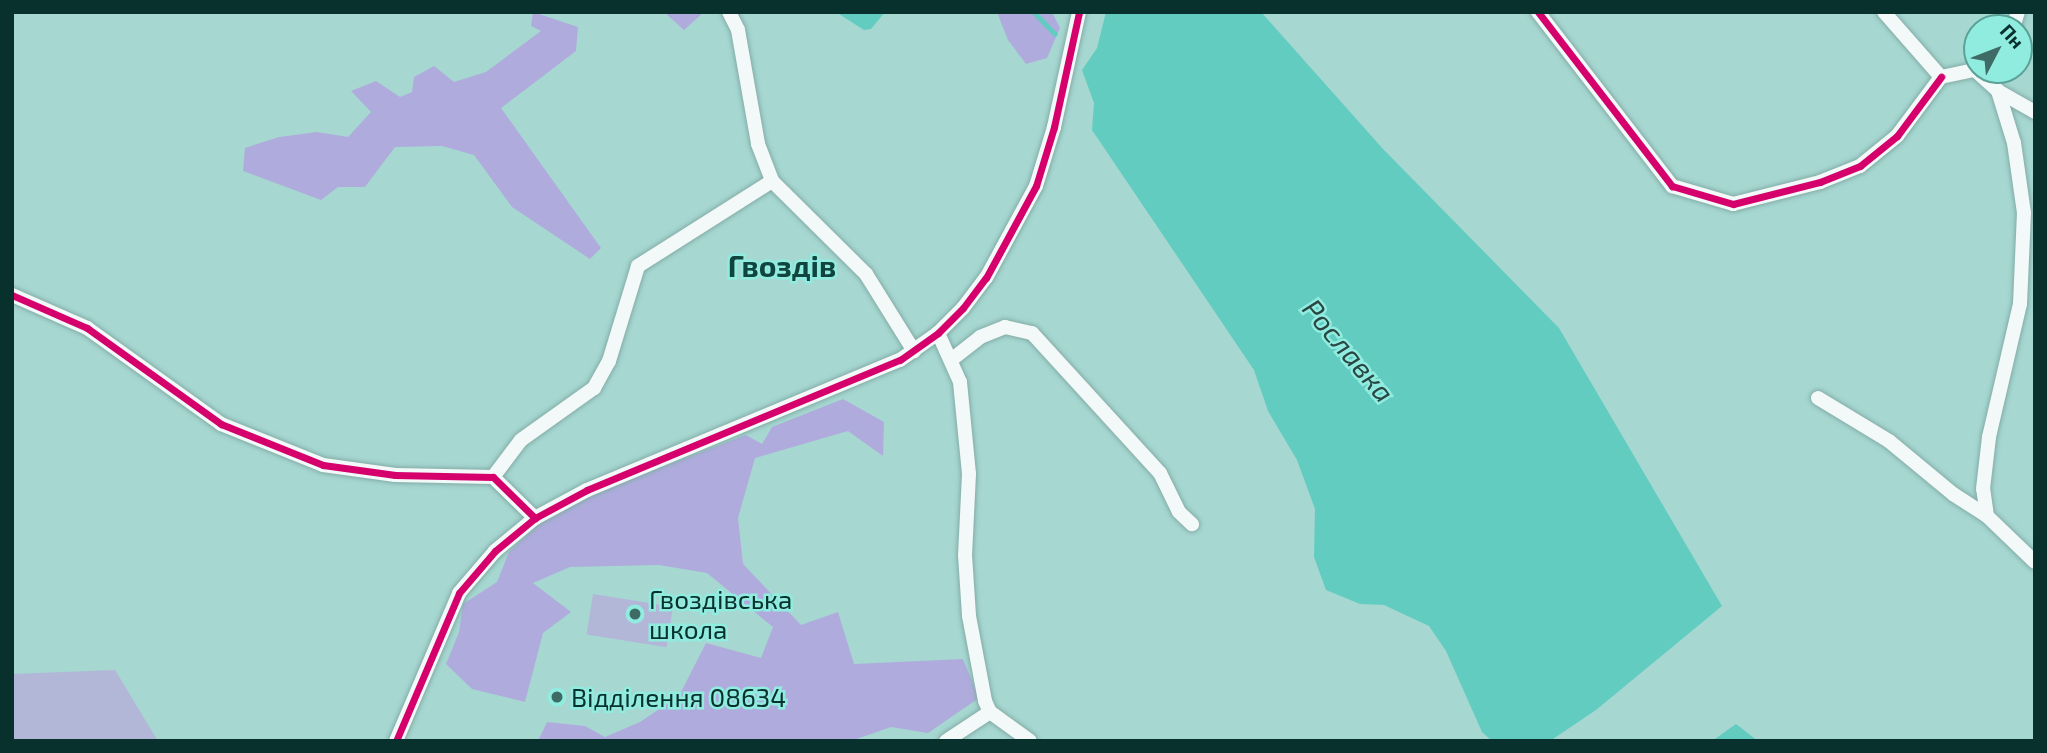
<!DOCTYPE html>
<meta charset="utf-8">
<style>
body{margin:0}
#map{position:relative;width:2047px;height:753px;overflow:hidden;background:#a6d7d1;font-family:"Exo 2",sans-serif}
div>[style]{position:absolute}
.green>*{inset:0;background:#b2b7d8;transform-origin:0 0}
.forest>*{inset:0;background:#afacdd}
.water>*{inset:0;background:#62ccc1}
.stream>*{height:4.5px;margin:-2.25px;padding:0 2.25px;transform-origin:2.25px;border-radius:2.25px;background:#62ccc1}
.roads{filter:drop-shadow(0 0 2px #84aca7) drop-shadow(0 0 2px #84aca7)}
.minor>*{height:14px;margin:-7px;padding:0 7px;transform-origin:7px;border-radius:7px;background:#f2f9f8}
.cycleway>*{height:7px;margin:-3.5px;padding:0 3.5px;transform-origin:3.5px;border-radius:3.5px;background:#d6006c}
.dots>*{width:19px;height:19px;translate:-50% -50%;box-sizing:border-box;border:4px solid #91ece0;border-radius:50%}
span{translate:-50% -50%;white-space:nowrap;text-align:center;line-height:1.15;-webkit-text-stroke:5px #91ece0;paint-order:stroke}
.poi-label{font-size:26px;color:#08312d}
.left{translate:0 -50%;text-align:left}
.water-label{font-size:28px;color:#2a4642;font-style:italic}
.quarter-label{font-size:30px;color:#11443f;font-weight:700}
.frame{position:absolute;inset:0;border:14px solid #08312d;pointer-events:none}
.north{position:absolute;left:1963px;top:14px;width:70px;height:70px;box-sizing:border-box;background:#91ece0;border:2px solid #5aa198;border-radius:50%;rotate:48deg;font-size:19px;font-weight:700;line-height:28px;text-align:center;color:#08312d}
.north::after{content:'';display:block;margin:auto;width:24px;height:32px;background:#3f6b66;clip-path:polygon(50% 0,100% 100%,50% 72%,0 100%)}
</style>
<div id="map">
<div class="green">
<i style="left:593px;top:594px;width:81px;height:41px;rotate:9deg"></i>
<i style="clip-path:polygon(115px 670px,158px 741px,12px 741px,12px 674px)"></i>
</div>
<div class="forest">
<i style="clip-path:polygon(533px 12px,578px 27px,576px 51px,501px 108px,601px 248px,590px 259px,512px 207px,474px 155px,442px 146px,395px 147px,365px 187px,338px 187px,321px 200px,243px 171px,245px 148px,279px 137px,317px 132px,348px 137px,371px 112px,351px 91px,376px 81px,400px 97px,412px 92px,414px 77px,434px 66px,454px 82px,486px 72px,541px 31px,531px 26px)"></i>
<i style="clip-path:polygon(664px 12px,704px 12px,684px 30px)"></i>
<i style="clip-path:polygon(997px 12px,1052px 12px,1060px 28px,1047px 58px,1026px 64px,1008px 40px)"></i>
<i style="clip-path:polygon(843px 399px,884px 422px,883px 456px,848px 431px,755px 458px,738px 518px,743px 564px,801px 625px,838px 612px,854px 664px,963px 659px,979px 698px,928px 733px,891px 727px,851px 741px,538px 741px,547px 722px,585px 726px,605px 737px,640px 722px,679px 696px,706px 643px,761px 658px,773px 627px,707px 573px,659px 565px,570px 567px,533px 583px,571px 612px,543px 633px,525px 702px,472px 689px,446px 664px,459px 632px,463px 604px,497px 582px,509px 552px,543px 520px,591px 494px,746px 435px,762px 444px,772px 427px)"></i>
</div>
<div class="water">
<i style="clip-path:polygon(885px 12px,871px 29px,864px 30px,839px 14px)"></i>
<i style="clip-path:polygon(1106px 12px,1261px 12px,1383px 149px,1559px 328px,1722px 606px,1596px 710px,1550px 741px,1492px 741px,1482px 732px,1446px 651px,1429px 626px,1384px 605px,1360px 604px,1326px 590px,1314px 557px,1315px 509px,1297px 460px,1268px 411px,1254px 370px,1092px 130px,1094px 103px,1082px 70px,1097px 48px)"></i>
<i style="clip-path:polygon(1736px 724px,1758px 741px,1712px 741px)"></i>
</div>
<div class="stream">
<i style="left:1034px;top:12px;width:30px;rotate:46deg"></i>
</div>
<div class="roads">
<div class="minor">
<i style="left:729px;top:12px;width:20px;rotate:63deg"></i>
<i style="left:738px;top:30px;width:116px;rotate:80deg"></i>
<i style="left:758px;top:144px;width:40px;rotate:69deg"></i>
<i style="left:772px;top:181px;width:132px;rotate:44.7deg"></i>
<i style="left:866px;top:274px;width:91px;rotate:58.1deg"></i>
<i style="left:1538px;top:12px;width:220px;rotate:52.4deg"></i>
<i style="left:1672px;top:186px;width:64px;rotate:16.4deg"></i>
<i style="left:1733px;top:204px;width:90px;rotate:-14.2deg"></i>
<i style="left:1820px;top:182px;width:43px;rotate:-21.8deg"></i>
<i style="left:1860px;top:166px;width:48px;rotate:-39deg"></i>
<i style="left:1897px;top:136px;width:74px;rotate:-53.3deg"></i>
<i style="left:1884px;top:12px;width:86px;rotate:48.8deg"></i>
<i style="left:2013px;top:28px;width:17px;rotate:-73deg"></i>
<i style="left:1941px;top:77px;width:35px;rotate:-12deg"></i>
<i style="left:1975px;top:70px;width:31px;rotate:42deg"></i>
<i style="left:1998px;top:91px;width:43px;rotate:29.6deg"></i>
<i style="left:12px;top:295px;width:82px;rotate:23.7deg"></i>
<i style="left:87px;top:328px;width:165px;rotate:35.6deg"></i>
<i style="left:221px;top:424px;width:110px;rotate:21.9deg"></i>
<i style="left:323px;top:465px;width:73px;rotate:7.9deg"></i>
<i style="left:395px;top:475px;width:98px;rotate:1.2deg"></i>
<i style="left:493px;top:477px;width:59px;rotate:44.3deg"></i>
<i style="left:938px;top:333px;width:54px;rotate:65.8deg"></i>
<i style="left:960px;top:382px;width:92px;rotate:84.4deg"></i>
<i style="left:969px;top:474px;width:81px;rotate:92.8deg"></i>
<i style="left:965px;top:555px;width:61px;rotate:86.2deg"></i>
<i style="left:969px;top:616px;width:86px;rotate:79.3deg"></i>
<i style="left:985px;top:701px;width:12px;rotate:66deg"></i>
<i style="left:990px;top:712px;width:49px;rotate:35.9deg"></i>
<i style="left:951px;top:360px;width:37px;rotate:-38deg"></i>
<i style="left:980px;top:337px;width:27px;rotate:-22deg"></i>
<i style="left:1005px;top:327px;width:28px;rotate:13deg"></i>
<i style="left:1032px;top:333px;width:190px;rotate:47.6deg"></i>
<i style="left:1160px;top:473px;width:43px;rotate:64deg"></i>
<i style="left:1179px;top:512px;width:18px;rotate:43deg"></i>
<i style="left:1818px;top:398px;width:83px;rotate:31.2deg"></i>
<i style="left:1889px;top:441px;width:83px;rotate:39.6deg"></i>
<i style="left:1953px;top:494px;width:40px;rotate:32.9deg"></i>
<i style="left:1987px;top:516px;width:66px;rotate:43.8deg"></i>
<i style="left:493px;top:477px;width:46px;rotate:-52.9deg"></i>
<i style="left:521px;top:440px;width:90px;rotate:-35.5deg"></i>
<i style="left:594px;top:388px;width:31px;rotate:-61deg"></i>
<i style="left:609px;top:361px;width:99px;rotate:-73deg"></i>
<i style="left:638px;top:266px;width:159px;rotate:-32.4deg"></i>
<i style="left:1987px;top:516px;width:27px;rotate:-98deg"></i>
<i style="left:1983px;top:489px;width:52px;rotate:-83.4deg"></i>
<i style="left:1989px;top:437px;width:137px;rotate:-76.9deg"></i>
<i style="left:2020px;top:304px;width:91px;rotate:-87.5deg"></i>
<i style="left:2024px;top:213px;width:71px;rotate:-98.1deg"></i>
<i style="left:2014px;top:143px;width:54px;rotate:-107.1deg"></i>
<i style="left:396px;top:741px;width:161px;rotate:-66.9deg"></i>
<i style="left:459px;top:593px;width:55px;rotate:-49.4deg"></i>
<i style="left:495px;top:551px;width:52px;rotate:-39.5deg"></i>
<i style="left:535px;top:518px;width:59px;rotate:-28.3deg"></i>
<i style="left:587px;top:490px;width:339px;rotate:-22.6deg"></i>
<i style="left:900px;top:360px;width:47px;rotate:-35.4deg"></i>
<i style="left:938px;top:333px;width:35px;rotate:-45deg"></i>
<i style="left:963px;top:308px;width:38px;rotate:-53deg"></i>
<i style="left:986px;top:278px;width:105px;rotate:-61.5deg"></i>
<i style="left:1036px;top:186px;width:62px;rotate:-73deg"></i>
<i style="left:1054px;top:127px;width:118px;rotate:-77.7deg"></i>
<i style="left:946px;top:741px;width:53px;rotate:-33.4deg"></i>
</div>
</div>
<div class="cycleway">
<i style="left:1538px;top:12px;width:220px;rotate:52.4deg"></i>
<i style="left:1672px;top:186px;width:64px;rotate:16.4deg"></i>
<i style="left:1733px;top:204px;width:90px;rotate:-14.2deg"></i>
<i style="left:1820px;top:182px;width:43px;rotate:-21.8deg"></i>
<i style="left:1860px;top:166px;width:48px;rotate:-39deg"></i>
<i style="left:1897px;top:136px;width:74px;rotate:-53.3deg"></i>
<i style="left:12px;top:295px;width:82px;rotate:23.7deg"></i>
<i style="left:87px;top:328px;width:165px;rotate:35.6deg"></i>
<i style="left:221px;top:424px;width:110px;rotate:21.9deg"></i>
<i style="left:323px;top:465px;width:73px;rotate:7.9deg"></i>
<i style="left:395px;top:475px;width:98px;rotate:1.2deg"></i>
<i style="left:493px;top:477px;width:59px;rotate:44.3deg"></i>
<i style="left:396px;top:741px;width:161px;rotate:-66.9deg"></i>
<i style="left:459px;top:593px;width:55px;rotate:-49.4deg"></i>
<i style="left:495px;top:551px;width:52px;rotate:-39.5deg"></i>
<i style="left:535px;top:518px;width:59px;rotate:-28.3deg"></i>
<i style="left:587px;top:490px;width:339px;rotate:-22.6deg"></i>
<i style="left:900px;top:360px;width:47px;rotate:-35.4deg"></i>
<i style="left:938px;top:333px;width:35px;rotate:-45deg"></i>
<i style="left:963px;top:308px;width:38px;rotate:-53deg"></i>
<i style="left:986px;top:278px;width:105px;rotate:-61.5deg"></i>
<i style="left:1036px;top:186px;width:62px;rotate:-73deg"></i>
<i style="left:1054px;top:127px;width:118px;rotate:-77.7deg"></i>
</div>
<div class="dots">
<i style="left:635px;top:614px;background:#3f6b66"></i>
<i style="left:557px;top:697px;background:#3f6b66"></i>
</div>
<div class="poi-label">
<span class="left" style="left:649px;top:614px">Гвоздівська<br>школа</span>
<span class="left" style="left:571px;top:697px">Відділення 08634</span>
</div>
<div class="water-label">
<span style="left:1349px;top:350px;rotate:50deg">Рославка</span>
</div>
<div class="quarter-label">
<span style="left:782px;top:265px">Гвоздів</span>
</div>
<div class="frame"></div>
<div class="north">Пн</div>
</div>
